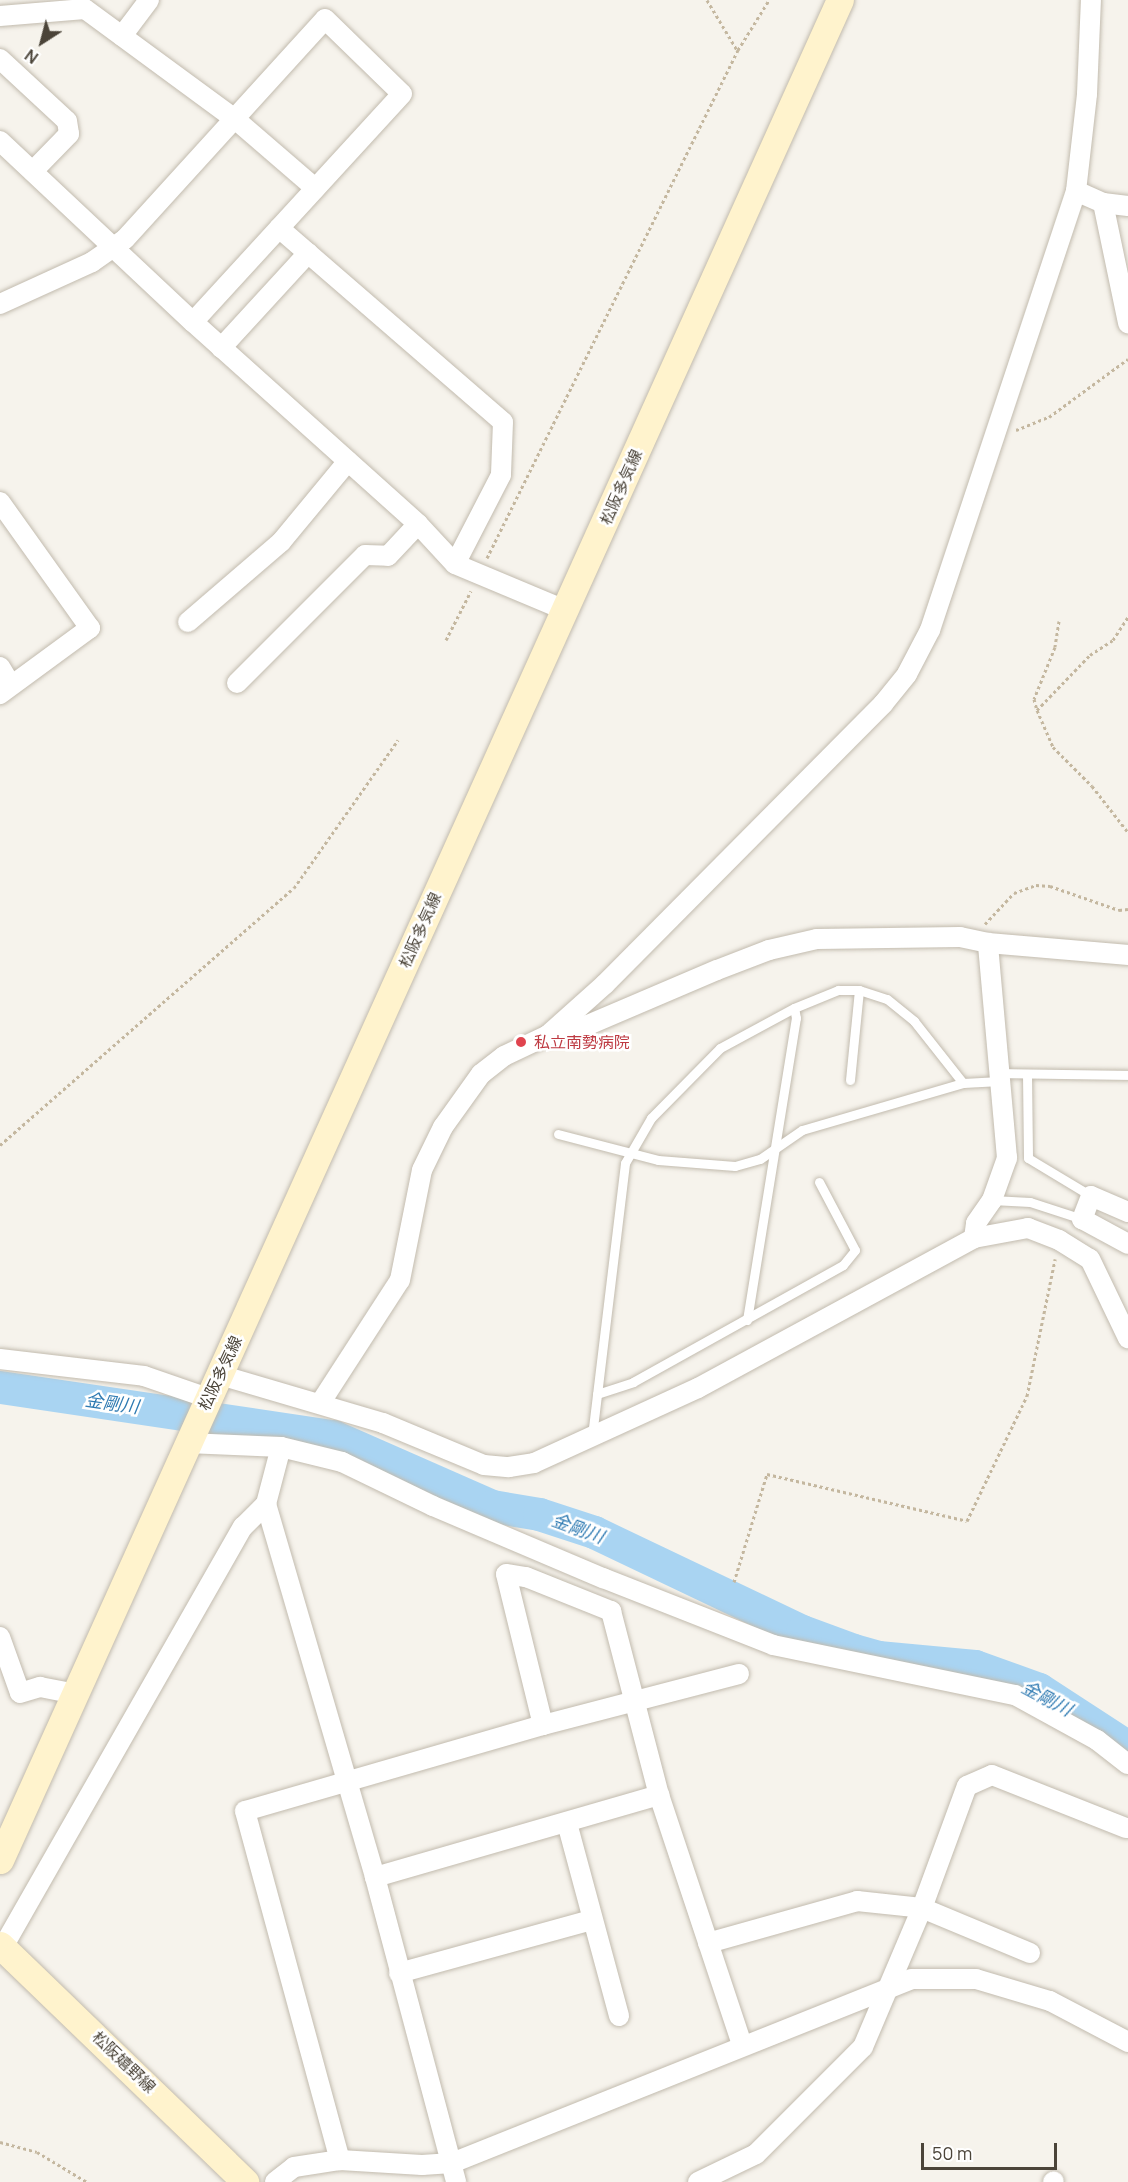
<!DOCTYPE html>
<meta charset="utf-8">
<style>
body{margin:0}
#map{position:relative;width:1128px;height:2182px;overflow:hidden;background:#f6f3ec;font-family:Manrope,"Noto Sans JP",sans-serif}
div>[style]{position:absolute}
.river>*{height:33px;margin:-16.5px;padding:0 16.5px;transform-origin:16.5px;border-radius:16.5px;background:#a9d4f2}
.path>*{height:3px;margin-top:-1.5px;transform-origin:0;background:repeating-linear-gradient(90deg,#c4b79f 0 3px,transparent 0 6px)}
.roads{filter:drop-shadow(0 0 2px #c2bbae) drop-shadow(0 0 2px #c2bbae)}
.lane>*{height:9px;margin:-4.5px;padding:0 4.5px;transform-origin:4.5px;border-radius:4.5px;background:#fff}
.street>*{height:20px;margin:-10px;padding:0 10px;transform-origin:10px;border-radius:10px;background:#fff}
.secondary>*{height:27px;margin:-13.5px;padding:0 13.5px;transform-origin:13.5px;border-radius:13.5px;background:#fff3cd}
.dots>*{width:16px;height:16px;translate:-50% -50%;box-sizing:border-box;border:3px solid #fff;border-radius:50%}
span{translate:-50% -50%;white-space:nowrap;text-align:center;line-height:1.15;-webkit-text-stroke:5px #fff;paint-order:stroke}
.street-label{font-size:16px;color:#4b4439}
.health-label{font-size:16px;color:#be3a42}
.left{translate:0 -50%;text-align:left}
.water-label{font-size:18px;color:#2e7ab2;font-style:italic}
.north{position:absolute;left:12px;top:12px;width:60px;height:60px;-webkit-text-stroke:4px #fff;paint-order:stroke;rotate:216deg;font-size:16px;font-weight:700;line-height:24px;text-align:center;color:#4b4439}
.north::after{content:'';display:block;margin:auto;width:21px;height:27px;background:#4b4439;clip-path:polygon(50% 0,100% 100%,50% 72%,0 100%)}
.scale{position:absolute;left:921px;top:2143px;width:136px;height:27px;box-sizing:border-box;border:3px solid #4b4439;border-top:0;padding-left:8px;font-size:18px;line-height:21px;white-space:nowrap;color:#4b4439;-webkit-text-stroke:4px #fff;paint-order:stroke}
</style>
<div id="map">
<div class="river">
<i style="left:0;top:1387px;width:337px;rotate:8.4deg"></i>
<i style="left:333px;top:1436px;width:174px;rotate:23.8deg"></i>
<i style="left:492px;top:1506px;width:48px;rotate:9.7deg"></i>
<i style="left:539px;top:1514px;width:58px;rotate:18.1deg"></i>
<i style="left:594px;top:1532px;width:230px;rotate:25.5deg"></i>
<i style="left:802px;top:1631px;width:55px;rotate:20.1deg"></i>
<i style="left:854px;top:1650px;width:25px;rotate:16deg"></i>
<i style="left:878px;top:1657px;width:97px;rotate:5.3deg"></i>
<i style="left:975px;top:1666px;width:68px;rotate:19.8deg"></i>
<i style="left:1039px;top:1689px;width:106px;rotate:33.1deg"></i>
</div>
<div class="path">
<i style="left:707px;top:0;width:58px;rotate:59deg"></i>
<i style="left:1016px;top:430px;width:35px;rotate:-22deg"></i>
<i style="left:1049px;top:417px;width:98px;rotate:-36.3deg"></i>
<i style="left:487px;top:558px;width:567px;rotate:-63.71deg"></i>
<i style="left:738px;top:50px;width:59px;rotate:-58.2deg"></i>
<i style="left:1059px;top:621px;width:26px;rotate:99deg"></i>
<i style="left:1055px;top:647px;width:56px;rotate:112deg"></i>
<i style="left:1034px;top:699px;width:11px;rotate:75deg"></i>
<i style="left:1037px;top:710px;width:40px;rotate:66.6deg"></i>
<i style="left:1053px;top:747px;width:55px;rotate:45deg"></i>
<i style="left:1092px;top:786px;width:58px;rotate:52deg"></i>
<i style="left:446px;top:640px;width:55px;rotate:-63deg"></i>
<i style="left:1037px;top:710px;width:76px;rotate:-46.1deg"></i>
<i style="left:1090px;top:655px;width:27px;rotate:-33deg"></i>
<i style="left:1113px;top:640px;width:27px;rotate:-57deg"></i>
<i style="left:985px;top:924px;width:42px;rotate:-46.9deg"></i>
<i style="left:1014px;top:893px;width:23px;rotate:-20deg"></i>
<i style="left:1036px;top:885px;width:14px;rotate:4deg"></i>
<i style="left:1050px;top:886px;width:73px;rotate:19.2deg"></i>
<i style="left:1119px;top:910px;width:9px;rotate:-6deg"></i>
<i style="left:0;top:1145px;width:390px;rotate:-41.2deg"></i>
<i style="left:294px;top:888px;width:181px;rotate:-54.9deg"></i>
<i style="left:734px;top:1582px;width:113px;rotate:-73deg"></i>
<i style="left:767px;top:1474px;width:205px;rotate:13.2deg"></i>
<i style="left:967px;top:1521px;width:139px;rotate:-64.4deg"></i>
<i style="left:1027px;top:1396px;width:140px;rotate:-78.4deg"></i>
<i style="left:0;top:2142px;width:38px;rotate:15deg"></i>
<i style="left:37px;top:2152px;width:58px;rotate:31deg"></i>
</div>
<div class="roads">
<div class="lane">
<i style="left:999px;top:1073px;width:129px;rotate:0.9deg"></i>
<i style="left:1027px;top:1074px;width:84px;rotate:89.3deg"></i>
<i style="left:1028px;top:1158px;width:74px;rotate:31.1deg"></i>
<i style="left:850px;top:1080px;width:90px;rotate:-84.3deg"></i>
<i style="left:558px;top:1134px;width:103px;rotate:14.6deg"></i>
<i style="left:658px;top:1160px;width:77px;rotate:4.5deg"></i>
<i style="left:735px;top:1166px;width:26px;rotate:-16deg"></i>
<i style="left:760px;top:1159px;width:51px;rotate:-34.6deg"></i>
<i style="left:802px;top:1130px;width:168px;rotate:-16.3deg"></i>
<i style="left:992px;top:1200px;width:38px;rotate:3deg"></i>
<i style="left:1030px;top:1202px;width:55px;rotate:18.1deg"></i>
<i style="left:747px;top:1320px;width:306px;rotate:-80.8deg"></i>
<i style="left:796px;top:1018px;width:10px;rotate:-101deg"></i>
<i style="left:597px;top:1394px;width:38px;rotate:-18deg"></i>
<i style="left:633px;top:1382px;width:240px;rotate:-29.1deg"></i>
<i style="left:843px;top:1265px;width:19px;rotate:-51deg"></i>
<i style="left:855px;top:1250px;width:77px;rotate:-117.9deg"></i>
<i style="left:592px;top:1436px;width:275px;rotate:-83.1deg"></i>
<i style="left:625px;top:1163px;width:52px;rotate:-60deg"></i>
<i style="left:651px;top:1118px;width:98px;rotate:-45.4deg"></i>
<i style="left:720px;top:1048px;width:84px;rotate:-28.4deg"></i>
<i style="left:794px;top:1008px;width:48px;rotate:-22.2deg"></i>
<i style="left:838px;top:990px;width:21px"></i>
<i style="left:859px;top:990px;width:29px;rotate:18deg"></i>
<i style="left:887px;top:999px;width:35px;rotate:39deg"></i>
<i style="left:914px;top:1021px;width:79px;rotate:51.7deg"></i>
<i style="left:963px;top:1083px;width:37px;rotate:-3deg"></i>
</div>
<div class="street">
<i style="left:0;top:16px;width:85px;rotate:-4.7deg"></i>
<i style="left:85px;top:9px;width:186px;rotate:36.3deg"></i>
<i style="left:235px;top:119px;width:106px;rotate:40.8deg"></i>
<i style="left:122px;top:36px;width:45px;rotate:-53.1deg"></i>
<i style="left:0;top:59px;width:91px;rotate:42.8deg"></i>
<i style="left:67px;top:121px;width:13px;rotate:81deg"></i>
<i style="left:69px;top:134px;width:52px;rotate:134.2deg"></i>
<i style="left:0;top:141px;width:265px;rotate:43.2deg"></i>
<i style="left:193px;top:322px;width:302px;rotate:41.9deg"></i>
<i style="left:418px;top:524px;width:54px;rotate:47.2deg"></i>
<i style="left:455px;top:564px;width:119px;rotate:22.7deg"></i>
<i style="left:1076px;top:191px;width:30px;rotate:24deg"></i>
<i style="left:1103px;top:203px;width:123px;rotate:78.2deg"></i>
<i style="left:1103px;top:203px;width:25px;rotate:7deg"></i>
<i style="left:279px;top:228px;width:296px;rotate:40.9deg"></i>
<i style="left:503px;top:422px;width:53px;rotate:92.2deg"></i>
<i style="left:501px;top:475px;width:100px;rotate:117.3deg"></i>
<i style="left:0;top:304px;width:101px;rotate:-24.5deg"></i>
<i style="left:92px;top:262px;width:40px;rotate:-34.9deg"></i>
<i style="left:125px;top:239px;width:297px;rotate:-47.7deg"></i>
<i style="left:325px;top:19px;width:107px;rotate:44.2deg"></i>
<i style="left:402px;top:94px;width:309px;rotate:132.5deg"></i>
<i style="left:221px;top:348px;width:129px;rotate:-47.5deg"></i>
<i style="left:0;top:502px;width:155px;rotate:54.5deg"></i>
<i style="left:90px;top:628px;width:112px;rotate:143.7deg"></i>
<i style="left:188px;top:622px;width:123px;rotate:-40.7deg"></i>
<i style="left:281px;top:542px;width:105px;rotate:-50.4deg"></i>
<i style="left:0;top:667px;width:21px;rotate:59deg"></i>
<i style="left:237px;top:683px;width:181px;rotate:-45deg"></i>
<i style="left:365px;top:555px;width:23px;rotate:2deg"></i>
<i style="left:388px;top:556px;width:44px;rotate:-46.8deg"></i>
<i style="left:548px;top:1035px;width:76px;rotate:-41.8deg"></i>
<i style="left:605px;top:984px;width:395px;rotate:-45.2deg"></i>
<i style="left:883px;top:704px;width:38px;rotate:-51deg"></i>
<i style="left:907px;top:674px;width:50px;rotate:-62.4deg"></i>
<i style="left:930px;top:630px;width:463px;rotate:-71.6deg"></i>
<i style="left:1076px;top:191px;width:98px;rotate:-83.5deg"></i>
<i style="left:1087px;top:94px;width:94px;rotate:-87.6deg"></i>
<i style="left:1128px;top:1212px;width:40px;rotate:-156.6deg"></i>
<i style="left:1091px;top:1196px;width:25px;rotate:111deg"></i>
<i style="left:1082px;top:1219px;width:52px;rotate:28.5deg"></i>
<i style="left:974px;top:1238px;width:15px;rotate:-82deg"></i>
<i style="left:976px;top:1223px;width:28px;rotate:-55deg"></i>
<i style="left:992px;top:1200px;width:45px;rotate:-70.3deg"></i>
<i style="left:1007px;top:1158px;width:216px;rotate:-95.1deg"></i>
<i style="left:0;top:1359px;width:145px;rotate:6.7deg"></i>
<i style="left:144px;top:1376px;width:68px;rotate:19deg"></i>
<i style="left:220px;top:1375px;width:170px;rotate:16.4deg"></i>
<i style="left:383px;top:1423px;width:109px;rotate:22.6deg"></i>
<i style="left:484px;top:1465px;width:25px;rotate:5deg"></i>
<i style="left:509px;top:1467px;width:25px;rotate:-9deg"></i>
<i style="left:534px;top:1463px;width:180px;rotate:-24.6deg"></i>
<i style="left:698px;top:1388px;width:314px;rotate:-28.5deg"></i>
<i style="left:974px;top:1238px;width:55px;rotate:-10.5deg"></i>
<i style="left:1028px;top:1228px;width:33px;rotate:21deg"></i>
<i style="left:1059px;top:1240px;width:36px;rotate:32deg"></i>
<i style="left:1090px;top:1259px;width:88px;rotate:64.3deg"></i>
<i style="left:321px;top:1402px;width:145px;rotate:-57.1deg"></i>
<i style="left:400px;top:1280px;width:112px;rotate:-78.7deg"></i>
<i style="left:422px;top:1170px;width:48px;rotate:-64deg"></i>
<i style="left:443px;top:1127px;width:65px;rotate:-54.4deg"></i>
<i style="left:481px;top:1074px;width:29px;rotate:-38deg"></i>
<i style="left:504px;top:1056px;width:49px;rotate:-25.5deg"></i>
<i style="left:548px;top:1035px;width:41px;rotate:-14deg"></i>
<i style="left:588px;top:1025px;width:140px;rotate:-23.1deg"></i>
<i style="left:717px;top:970px;width:56px;rotate:-21deg"></i>
<i style="left:769px;top:950px;width:49px;rotate:-12.9deg"></i>
<i style="left:817px;top:939px;width:143px;rotate:-0.8deg"></i>
<i style="left:960px;top:937px;width:29px;rotate:12deg"></i>
<i style="left:988px;top:943px;width:141px;rotate:4.9deg"></i>
<i style="left:187px;top:1443px;width:94px;rotate:2.4deg"></i>
<i style="left:281px;top:1447px;width:63px;rotate:13.8deg"></i>
<i style="left:342px;top:1462px;width:101px;rotate:25.8deg"></i>
<i style="left:433px;top:1506px;width:185px;rotate:23deg"></i>
<i style="left:603px;top:1578px;width:183px;rotate:21.5deg"></i>
<i style="left:773px;top:1645px;width:247px;rotate:11.7deg"></i>
<i style="left:1015px;top:1695px;width:94px;rotate:28.8deg"></i>
<i style="left:1097px;top:1740px;width:39px;rotate:38deg"></i>
<i style="left:266px;top:1504px;width:389px;rotate:73.7deg"></i>
<i style="left:375px;top:1877px;width:316px;rotate:75.1deg"></i>
<i style="left:0;top:1637px;width:59px;rotate:70.3deg"></i>
<i style="left:20px;top:1693px;width:21px;rotate:-17deg"></i>
<i style="left:40px;top:1687px;width:36px;rotate:11deg"></i>
<i style="left:739px;top:1674px;width:203px;rotate:165.4deg"></i>
<i style="left:543px;top:1725px;width:310px;rotate:163.9deg"></i>
<i style="left:245px;top:1811px;width:362px;rotate:74.8deg"></i>
<i style="left:340px;top:2160px;width:82px;rotate:3.5deg"></i>
<i style="left:422px;top:2165px;width:30px;rotate:-4deg"></i>
<i style="left:452px;top:2163px;width:495px;rotate:-21.8deg"></i>
<i style="left:911px;top:1979px;width:65px"></i>
<i style="left:976px;top:1979px;width:77px;rotate:16.6deg"></i>
<i style="left:1050px;top:2001px;width:88px;rotate:27.7deg"></i>
<i style="left:543px;top:1725px;width:155px;rotate:-103.8deg"></i>
<i style="left:506px;top:1574px;width:20px;rotate:9deg"></i>
<i style="left:526px;top:1577px;width:92px;rotate:21.8deg"></i>
<i style="left:611px;top:1611px;width:190px;rotate:75.4deg"></i>
<i style="left:659px;top:1795px;width:262px;rotate:71.6deg"></i>
<i style="left:567px;top:1823px;width:200px;rotate:74.9deg"></i>
<i style="left:375px;top:1877px;width:296px;rotate:-16.1deg"></i>
<i style="left:708px;top:1943px;width:155px;rotate:-15.7deg"></i>
<i style="left:857px;top:1901px;width:65px;rotate:6.1deg"></i>
<i style="left:922px;top:1908px;width:117px;rotate:22.6deg"></i>
<i style="left:3px;top:1947px;width:484px;rotate:-60.3deg"></i>
<i style="left:243px;top:1527px;width:33px;rotate:-45deg"></i>
<i style="left:266px;top:1504px;width:59px;rotate:-75.3deg"></i>
<i style="left:399px;top:1973px;width:199px;rotate:-15.4deg"></i>
<i style="left:275px;top:2182px;width:24px;rotate:-38deg"></i>
<i style="left:294px;top:2167px;width:47px;rotate:-8.7deg"></i>
<i style="left:698px;top:2182px;width:64px;rotate:-25.8deg"></i>
<i style="left:756px;top:2154px;width:151px;rotate:-45deg"></i>
<i style="left:863px;top:2047px;width:151px;rotate:-67deg"></i>
<i style="left:922px;top:1908px;width:130px;rotate:-69.8deg"></i>
<i style="left:967px;top:1786px;width:27px;rotate:-24deg"></i>
<i style="left:992px;top:1775px;width:144px;rotate:21.6deg"></i>
<i style="left:1053px;top:2182px;width:1px;rotate:-45deg"></i>
</div>
<div class="secondary">
<i style="left:0;top:1860px;width:2041px;rotate:-65.7deg"></i>
<i style="left:0;top:1945px;width:341px;rotate:44deg"></i>
</div>
</div>
<div class="dots">
<i style="left:521px;top:1042px;background:#e0444e"></i>
</div>
<div class="street-label">
<span style="left:621px;top:487px;rotate:-66deg">松阪多気線</span>
<span style="left:420px;top:930px;rotate:-66deg">松阪多気線</span>
<span style="left:220px;top:1373px;rotate:-65deg">松阪多気線</span>
<span style="left:124px;top:2062px;rotate:44deg">松阪嬉野線</span>
</div>
<div class="health-label">
<span class="left" style="left:534px;top:1042px">私立南勢病院</span>
</div>
<div class="water-label">
<span style="left:112px;top:1403px;rotate:8deg">金剛川</span>
<span style="left:578px;top:1528px;rotate:20deg">金剛川</span>
<span style="left:1047px;top:1698px;rotate:28deg">金剛川</span>
</div>
<div class="north">N</div>
<div class="scale">50 m</div>
</div>
